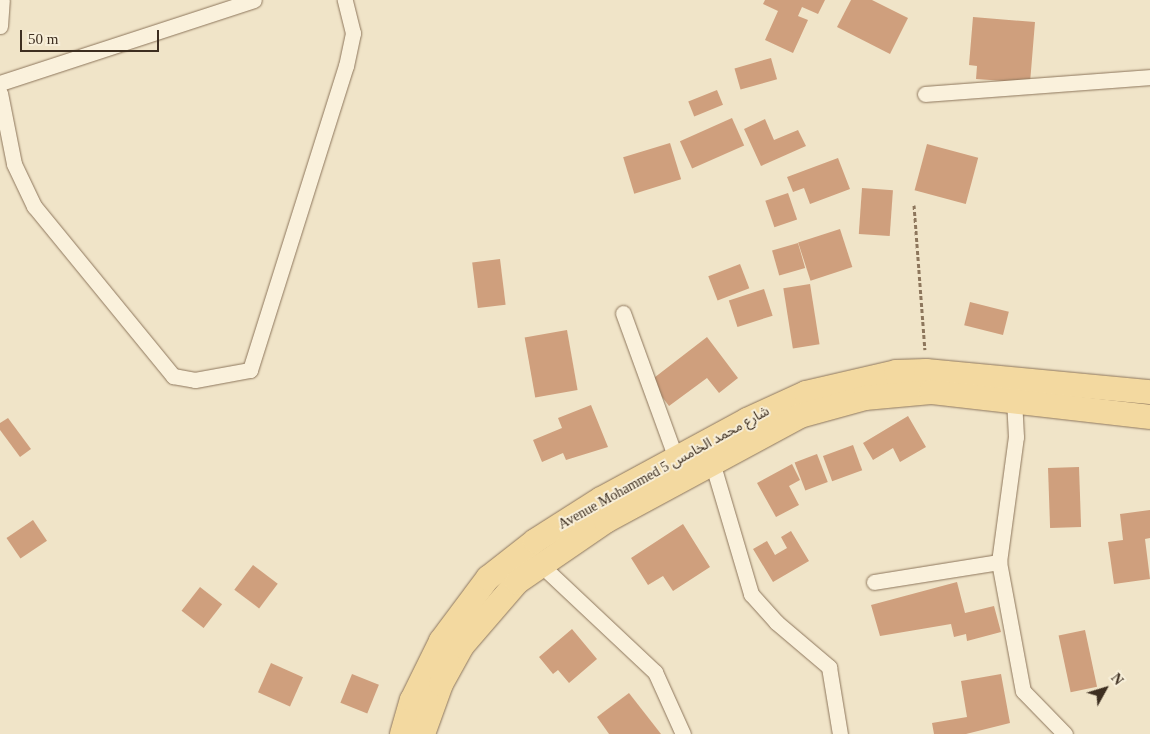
<!DOCTYPE html>
<meta charset="utf-8">
<style>
body{margin:0}
#map{position:relative;width:1150px;height:734px;overflow:hidden;background:#f0e4c8;font-family:"Times New Roman","Noto Sans Arabic",serif}
div>[style]{position:absolute}
.building>*{inset:0;background:#cf9f7d;transform-origin:0 0}
.path>*{height:3px;margin-top:-1.5px;transform-origin:0;background:repeating-linear-gradient(90deg,#8d765c 0 4px,transparent 0 6.5px)}
.roads{filter:drop-shadow(0 0 1px #8d765c) drop-shadow(0 0 1px #8d765c)}
.minor>*{height:15px;margin:-7.5px;padding:0 7.5px;transform-origin:7.5px;border-radius:7.5px;background:#faf1dc}
.primary>*{height:24px;margin:-12px;padding:0 12px;transform-origin:12px;border-radius:12px;background:#f3d9a0}
span{translate:-50% -50%;white-space:nowrap;text-align:center;line-height:1.15;-webkit-text-stroke:4px #f7eed8;paint-order:stroke}
.street-label{font-size:14px;color:#3d2e20}
.north{position:absolute;left:1080px;top:664px;width:50px;height:50px;-webkit-text-stroke:4px #f7eed8;paint-order:stroke;rotate:51deg;font-size:14px;font-weight:700;line-height:20px;text-align:center;color:#3d2e20}
.north::after{content:'';display:block;margin:auto;width:18px;height:22px;background:#3d2e20;clip-path:polygon(50% 0,100% 100%,50% 72%,0 100%)}
.scale{position:absolute;left:20px;top:30px;width:139px;height:22px;box-sizing:border-box;border:2px solid #3d2e20;border-top:0;padding-left:6px;font-size:15px;line-height:18px;white-space:nowrap;color:#3d2e20;-webkit-text-stroke:4px #f7eed8;paint-order:stroke}
</style>
<div id="map">
<div class="building">
<i style="clip-path:polygon(765px 0,825px 0,818px 14px,802px 7px,798px 16px,808px 20px,793px 53px,765px 40px,778px 11px,763px 4px)"></i>
<i style="clip-path:polygon(851px 0,872px 0,908px 18px,890px 54px,837px 27px)"></i>
<i style="clip-path:polygon(973px 17px,1035px 22px,1030px 83px,976px 79px,977px 66px,969px 65px)"></i>
<i style="left:771px;top:58px;width:22px;height:38px;rotate:74deg"></i>
<i style="left:717px;top:90px;width:16px;height:31px;rotate:68deg"></i>
<i style="left:732px;top:118px;width:30px;height:57px;rotate:66deg"></i>
<i style="clip-path:polygon(765px 119px,774px 140px,798px 130px,806px 146px,761px 166px,744px 129px)"></i>
<i style="left:670px;top:143px;width:38px;height:49px;rotate:73deg"></i>
<i style="left:927px;top:144px;width:53px;height:48px;rotate:15deg"></i>
<i style="clip-path:polygon(838px 158px,850px 189px,810px 204px,804px 188px,793px 192px,787px 177px)"></i>
<i style="left:862px;top:188px;width:31px;height:46px;rotate:4deg"></i>
<i style="left:788px;top:193px;width:28px;height:24px;rotate:71deg"></i>
<i style="left:840px;top:229px;width:40px;height:44px;rotate:72deg"></i>
<i style="left:798px;top:243px;width:26px;height:27px;rotate:74deg"></i>
<i style="left:500px;top:259px;width:46px;height:28px;rotate:83deg"></i>
<i style="left:740px;top:264px;width:26px;height:34px;rotate:69deg"></i>
<i style="left:810px;top:284px;width:61px;height:27px;rotate:81deg"></i>
<i style="left:764px;top:289px;width:28px;height:37px;rotate:72deg"></i>
<i style="left:970px;top:302px;width:40px;height:24px;rotate:14deg"></i>
<i style="left:567px;top:330px;width:61px;height:43px;rotate:80deg"></i>
<i style="clip-path:polygon(707px 337px,738px 378px,719px 393px,707px 378px,669px 406px,650px 381px)"></i>
<i style="clip-path:polygon(591px 405px,608px 447px,566px 460px,563px 453px,542px 462px,533px 440px,562px 428px,558px 418px)"></i>
<i style="clip-path:polygon(908px 416px,926px 447px,900px 462px,893px 448px,873px 460px,863px 443px)"></i>
<i style="clip-path:polygon(8px 418px,31px 449px,20px 457px,0 430px,0 423px)"></i>
<i style="left:853px;top:445px;width:27px;height:32px;rotate:70deg"></i>
<i style="left:817px;top:454px;width:30px;height:24px;rotate:69deg"></i>
<i style="clip-path:polygon(792px 464px,800px 480px,789px 486px,799px 505px,776px 517px,757px 483px)"></i>
<i style="left:1079px;top:467px;width:60px;height:31px;rotate:88deg"></i>
<i style="clip-path:polygon(1150px 510px,1150px 538px,1145px 539px,1150px 579px,1114px 584px,1108px 542px,1123px 540px,1120px 514px)"></i>
<i style="left:33px;top:520px;width:25px;height:32px;rotate:56deg"></i>
<i style="clip-path:polygon(683px 524px,710px 567px,673px 591px,663px 576px,648px 585px,631px 558px)"></i>
<i style="clip-path:polygon(791px 531px,809px 561px,773px 582px,753px 549px,767px 541px,775px 555px,787px 548px,781px 537px)"></i>
<i style="left:253px;top:565px;width:31px;height:31px;rotate:37deg"></i>
<i style="clip-path:polygon(957px 582px,965px 613px,994px 606px,1001px 632px,967px 641px,966px 634px,954px 637px,951px 624px,880px 636px,871px 605px)"></i>
<i style="left:200px;top:587px;width:28px;height:30px;rotate:38deg"></i>
<i style="clip-path:polygon(572px 629px,597px 659px,569px 683px,558px 670px,553px 674px,539px 657px)"></i>
<i style="left:1085px;top:630px;width:58px;height:27px;rotate:78deg"></i>
<i style="left:271px;top:663px;width:35px;height:32px;rotate:24deg"></i>
<i style="left:352px;top:674px;width:29px;height:31px;rotate:22deg"></i>
<i style="clip-path:polygon(1001px 674px,1010px 723px,966px 734px,934px 734px,932px 723px,967px 717px,961px 681px)"></i>
<i style="clip-path:polygon(629px 693px,661px 734px,609px 734px,597px 717px)"></i>
</div>
<div class="path">
<i style="left:914px;top:205px;width:145px;rotate:85.7deg"></i>
</div>
<div class="roads">
<div class="minor">
<i style="left:0;top:26px;width:26px;rotate:-86deg"></i>
<i style="left:0;top:83px;width:267px;rotate:-18.1deg"></i>
<i style="left:0;top:93px;width:72px;rotate:78.8deg"></i>
<i style="left:14px;top:164px;width:47px;rotate:64.5deg"></i>
<i style="left:34px;top:206px;width:220px;rotate:50.7deg"></i>
<i style="left:173px;top:376px;width:22px;rotate:10deg"></i>
<i style="left:195px;top:380px;width:56px;rotate:-10.3deg"></i>
<i style="left:250px;top:370px;width:319px;rotate:-72.5deg"></i>
<i style="left:346px;top:66px;width:34px;rotate:-78deg"></i>
<i style="left:353px;top:33px;width:34px;rotate:-104deg"></i>
<i style="left:925px;top:94px;width:226px;rotate:-4.3deg"></i>
<i style="left:623px;top:313px;width:155px;rotate:70deg"></i>
<i style="left:712px;top:462px;width:138px;rotate:73.5deg"></i>
<i style="left:751px;top:594px;width:38px;rotate:48deg"></i>
<i style="left:776px;top:622px;width:70px;rotate:40.3deg"></i>
<i style="left:829px;top:667px;width:68px;rotate:80.7deg"></i>
<i style="left:999px;top:562px;width:131px;rotate:79.5deg"></i>
<i style="left:1023px;top:691px;width:60px;rotate:45.7deg"></i>
<i style="left:540px;top:564px;width:158px;rotate:43.2deg"></i>
<i style="left:655px;top:672px;width:68px;rotate:65.7deg"></i>
<i style="left:874px;top:582px;width:127px;rotate:-9.1deg"></i>
<i style="left:999px;top:562px;width:126px;rotate:-82.3deg"></i>
<i style="left:1016px;top:437px;width:35px;rotate:-93deg"></i>
</div>
<div class="primary">
<i style="left:402px;top:734px;width:35px;rotate:-74deg"></i>
<i style="left:412px;top:700px;width:66px;rotate:-63.8deg"></i>
<i style="left:441px;top:641px;width:79px;rotate:-53.3deg"></i>
<i style="left:488px;top:578px;width:60px;rotate:-38.2deg"></i>
<i style="left:535px;top:541px;width:78px;rotate:-32.5deg"></i>
<i style="left:601px;top:499px;width:166px;rotate:-28.4deg"></i>
<i style="left:747px;top:420px;width:65px;rotate:-24.6deg"></i>
<i style="left:806px;top:393px;width:92px;rotate:-13.1deg"></i>
<i style="left:896px;top:372px;width:30px;rotate:-2deg"></i>
<i style="left:926px;top:371px;width:225px;rotate:5.4deg"></i>
<i style="left:423px;top:734px;width:53px;rotate:-70.2deg"></i>
<i style="left:441px;top:684px;width:43px;rotate:-61.1deg"></i>
<i style="left:462px;top:646px;width:84px;rotate:-49.3deg"></i>
<i style="left:517px;top:582px;width:108px;rotate:-34.4deg"></i>
<i style="left:606px;top:521px;width:221px;rotate:-28.4deg"></i>
<i style="left:800px;top:416px;width:67px;rotate:-15.5deg"></i>
<i style="left:865px;top:398px;width:66px;rotate:-5.2deg"></i>
<i style="left:931px;top:392px;width:220px;rotate:6.5deg"></i>
</div>
</div>
<div class="street-label">
<span style="left:664px;top:468px;rotate:-29deg">Avenue Mohammed 5 شارع محمد الخامس</span>
</div>
<div class="north">N</div>
<div class="scale">50 m</div>
</div>
